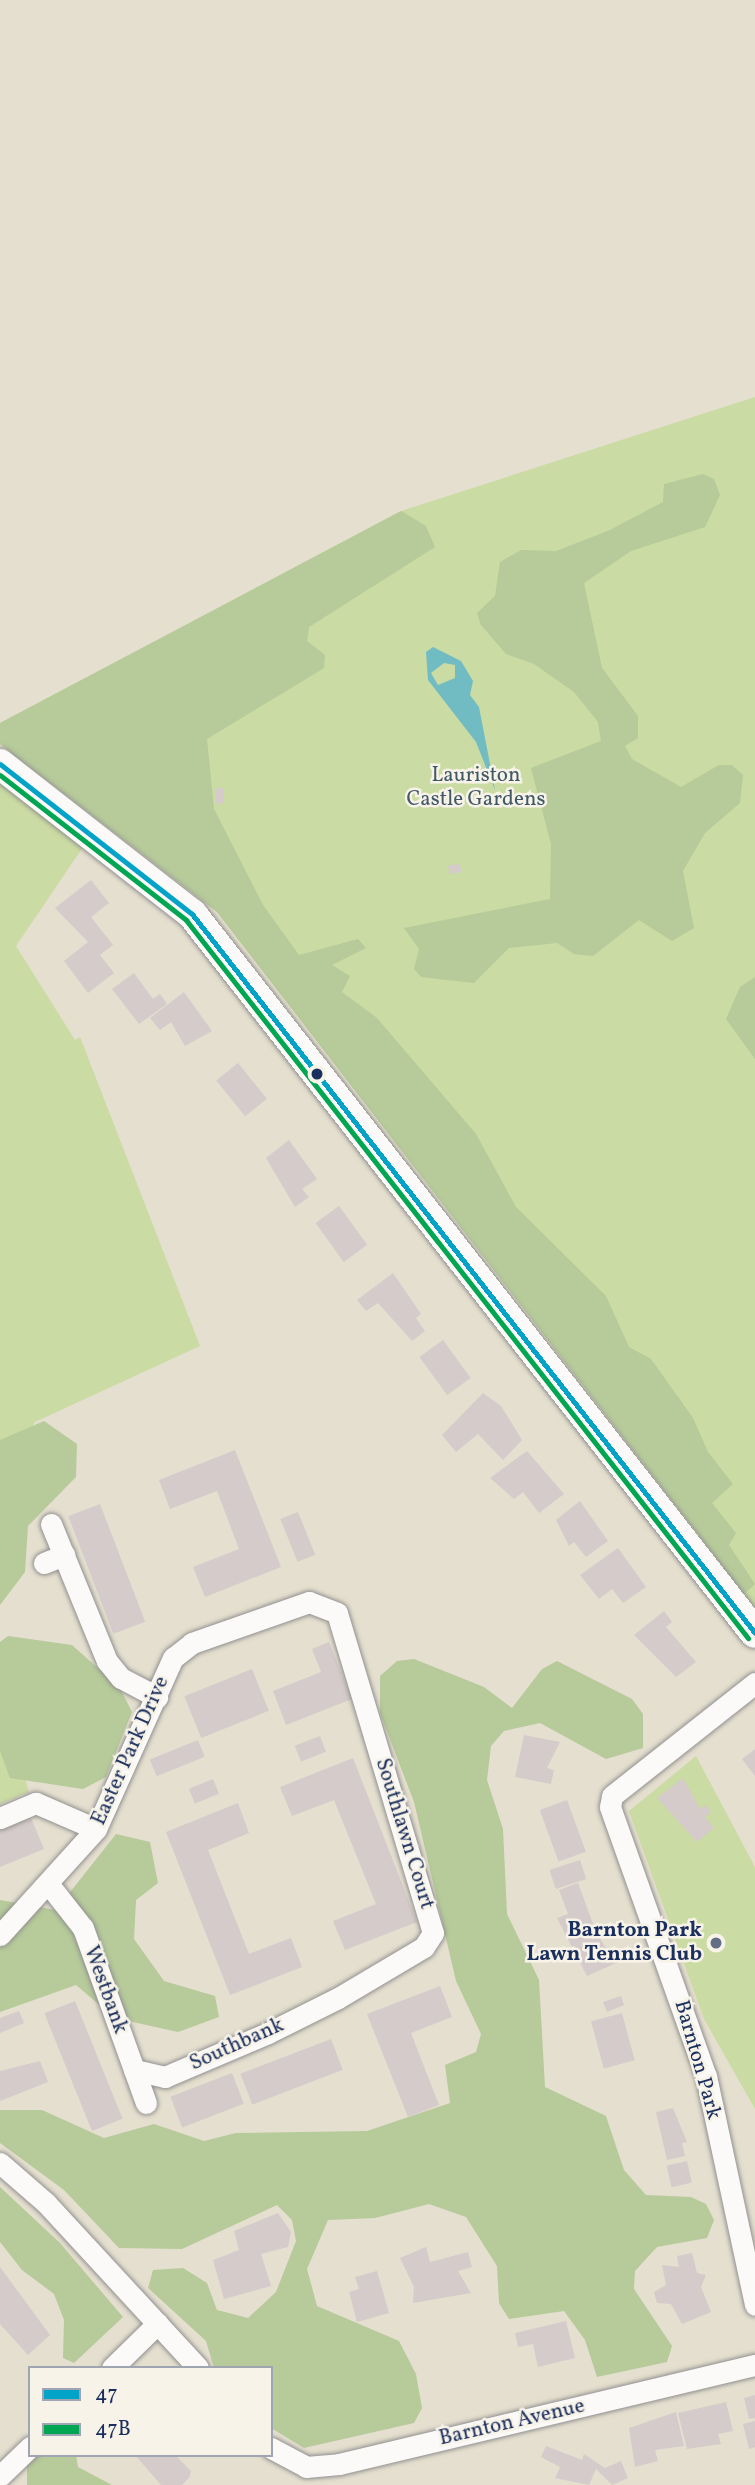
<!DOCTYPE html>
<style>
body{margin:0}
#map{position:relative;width:755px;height:2485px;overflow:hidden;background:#e5dfcf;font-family:Vollkorn,serif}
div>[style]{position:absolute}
.green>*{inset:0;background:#cadba3}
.forest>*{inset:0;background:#b6ca9a}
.water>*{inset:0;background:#71bcc2}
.building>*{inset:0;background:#d4cbca;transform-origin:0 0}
.roads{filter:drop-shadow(0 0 2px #919190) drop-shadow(0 0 2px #919190)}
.street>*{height:21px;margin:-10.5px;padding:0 10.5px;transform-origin:10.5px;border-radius:10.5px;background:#fbfaf8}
.secondary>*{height:30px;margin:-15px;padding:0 15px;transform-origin:15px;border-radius:15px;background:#fbfaf8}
.bus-1>*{height:5px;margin:-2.5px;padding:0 2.5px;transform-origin:2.5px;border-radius:2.5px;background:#01a3c8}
.bus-2>*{height:5px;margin:-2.5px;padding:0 2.5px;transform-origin:2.5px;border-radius:2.5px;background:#00a651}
.dots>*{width:19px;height:19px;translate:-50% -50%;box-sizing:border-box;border:4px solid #f7f3e8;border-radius:50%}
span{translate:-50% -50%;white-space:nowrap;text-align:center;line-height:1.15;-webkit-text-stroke:5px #f7f3e8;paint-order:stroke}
.park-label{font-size:21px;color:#415966}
.street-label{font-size:21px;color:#1b2f5e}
.poi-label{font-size:21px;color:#1b2f5e;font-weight:700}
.right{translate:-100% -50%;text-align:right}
.legend{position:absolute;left:28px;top:2366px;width:245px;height:91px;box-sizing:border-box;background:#f7f3e8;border:2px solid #9fa5b1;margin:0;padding:9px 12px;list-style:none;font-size:21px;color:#1b2f5e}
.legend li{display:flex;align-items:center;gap:14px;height:35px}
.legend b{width:35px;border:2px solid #9fa5b1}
</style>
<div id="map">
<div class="green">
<i style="clip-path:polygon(755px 397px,755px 1608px,217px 912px,0 744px,0 723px,401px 511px)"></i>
<i style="clip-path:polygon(0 783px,83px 847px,16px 946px,75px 1040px,80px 1037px,200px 1346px,35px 1422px,0 1479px)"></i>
<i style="clip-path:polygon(0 1697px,29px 1792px,0 1804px)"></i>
<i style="clip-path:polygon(696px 1756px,755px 1867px,755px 2109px,704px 2019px,629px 1811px)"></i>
</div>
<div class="forest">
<i style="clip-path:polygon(703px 474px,714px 479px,720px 495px,705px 527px,631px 551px,584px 583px,602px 668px,638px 716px,638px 738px,625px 746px,632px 759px,681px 787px,719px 765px,732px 765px,743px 775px,740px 803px,705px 833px,683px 871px,694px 928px,672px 941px,639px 920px,593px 956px,574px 954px,557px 943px,509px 948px,474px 983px,421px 977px,414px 969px,419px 949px,404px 928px,550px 899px,551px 844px,531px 768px,601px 741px,598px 722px,574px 692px,534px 664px,506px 654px,481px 625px,477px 613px,495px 596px,500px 562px,521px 550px,556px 551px,610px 530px,663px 502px,664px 484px)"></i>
<i style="clip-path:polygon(401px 511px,426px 526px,435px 547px,309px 627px,307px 641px,325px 655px,324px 668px,207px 739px,214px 809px,263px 905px,299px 955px,358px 939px,366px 948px,332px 965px,350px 976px,342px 992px,377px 1018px,476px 1134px,516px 1207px,606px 1296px,629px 1347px,651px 1359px,693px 1418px,708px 1452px,733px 1484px,712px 1503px,736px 1533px,729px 1545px,755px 1584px,744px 1594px,217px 912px,0 744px,0 723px)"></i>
<i style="clip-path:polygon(755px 977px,755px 1059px,726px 1019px,740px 987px)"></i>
<i style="clip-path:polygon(44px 1421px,77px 1444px,76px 1477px,28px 1526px,25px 1572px,0 1605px,0 1440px)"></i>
<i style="clip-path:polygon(8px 1636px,72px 1645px,120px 1688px,132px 1712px,106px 1777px,83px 1789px,10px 1778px,0 1751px,0 1642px)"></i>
<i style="clip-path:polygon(414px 1659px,484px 1687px,512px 1708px,542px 1669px,557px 1661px,632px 1699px,643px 1714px,643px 1748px,606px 1759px,540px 1723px,504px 1731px,491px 1746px,487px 1780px,503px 1829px,507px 1914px,539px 1980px,545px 2087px,606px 2116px,624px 2170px,646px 2195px,691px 2197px,706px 2204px,714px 2220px,707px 2238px,657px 2247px,635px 2271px,634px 2289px,672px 2346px,667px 2362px,597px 2377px,585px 2340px,564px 2311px,509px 2319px,499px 2303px,497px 2266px,466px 2217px,429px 2204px,375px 2218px,328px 2220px,307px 2269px,317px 2306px,399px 2341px,416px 2374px,422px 2408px,414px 2423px,304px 2448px,271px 2428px,271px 2368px,214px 2368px,206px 2341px,148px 2288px,153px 2270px,183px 2268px,207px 2283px,217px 2310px,248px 2318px,276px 2292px,296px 2241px,292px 2220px,277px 2205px,182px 2249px,119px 2248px,64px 2190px,0 2143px,0 2110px,42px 2110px,104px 2138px,154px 2124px,204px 2141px,236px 2133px,367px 2131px,450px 2103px,445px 2065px,476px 2052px,481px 2034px,456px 1981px,414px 1802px,380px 1713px,380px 1676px,397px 1661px)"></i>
<i style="clip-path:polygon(116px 1834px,150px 1842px,158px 1883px,136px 1900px,134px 1939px,164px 1981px,215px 1996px,219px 2017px,178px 2032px,115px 2018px,76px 1985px,0 2012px,0 1900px,56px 1910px)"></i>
<i style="clip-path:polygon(0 2187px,60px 2243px,123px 2317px,74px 2363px,63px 2358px,64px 2320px,54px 2294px,22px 2270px,0 2242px)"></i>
<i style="clip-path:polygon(35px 2455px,76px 2455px,78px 2467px,112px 2485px,27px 2485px,27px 2465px)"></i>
</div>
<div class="water">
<i style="clip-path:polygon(evenodd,433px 647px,461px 661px,473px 681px,470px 695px,479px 707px,495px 790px,476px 742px,428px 680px,426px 652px,433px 647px,444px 663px,455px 665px,455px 678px,438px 685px,431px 673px,444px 663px)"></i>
</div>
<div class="building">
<i style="left:223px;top:788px;width:15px;height:8px;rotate:86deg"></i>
<i style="clip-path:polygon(459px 864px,462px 872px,450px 874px,448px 866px)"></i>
<i style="clip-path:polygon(91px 880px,109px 903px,91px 917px,113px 945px,100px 955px,114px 973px,88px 993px,64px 961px,88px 942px,55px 908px)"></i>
<i style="clip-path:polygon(134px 973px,153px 999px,160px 994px,167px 1004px,139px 1024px,112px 989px)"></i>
<i style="clip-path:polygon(184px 992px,212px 1031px,185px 1046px,171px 1022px,160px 1030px,150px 1018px)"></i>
<i style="left:238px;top:1063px;width:46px;height:28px;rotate:51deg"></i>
<i style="clip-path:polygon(289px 1140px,317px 1179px,302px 1189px,309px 1197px,295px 1207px,266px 1158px)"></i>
<i style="left:339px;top:1206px;width:48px;height:29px;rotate:54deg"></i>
<i style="clip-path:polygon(393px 1273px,421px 1314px,416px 1318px,425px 1331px,412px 1341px,378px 1303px,366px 1311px,357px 1300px)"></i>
<i style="left:443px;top:1340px;width:47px;height:29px;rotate:54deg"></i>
<i style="clip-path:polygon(483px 1393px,501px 1406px,522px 1440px,503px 1460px,478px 1434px,456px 1452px,442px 1435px)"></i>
<i style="clip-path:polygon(235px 1450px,281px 1567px,205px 1597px,193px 1567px,239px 1549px,217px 1491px,170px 1509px,159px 1480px)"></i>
<i style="clip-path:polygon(527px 1451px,564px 1494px,539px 1513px,523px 1492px,514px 1499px,490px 1478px)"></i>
<i style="clip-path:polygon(580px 1501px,608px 1541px,586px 1557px,574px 1542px,569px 1546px,556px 1520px)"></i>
<i style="left:100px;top:1504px;width:126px;height:34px;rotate:69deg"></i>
<i style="left:298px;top:1512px;width:46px;height:19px;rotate:68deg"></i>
<i style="clip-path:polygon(618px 1548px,646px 1587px,623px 1603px,612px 1589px,599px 1599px,580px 1575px)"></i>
<i style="clip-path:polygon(664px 1611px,672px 1622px,666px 1627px,696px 1662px,676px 1677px,634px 1635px)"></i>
<i style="clip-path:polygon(329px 1642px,352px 1699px,286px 1725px,273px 1691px,321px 1672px,312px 1649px)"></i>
<i style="left:252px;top:1669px;width:45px;height:73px;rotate:68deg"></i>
<i style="clip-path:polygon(524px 1735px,560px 1742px,547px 1768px,554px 1770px,551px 1784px,515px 1777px)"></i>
<i style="left:320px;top:1736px;width:17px;height:27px;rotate:69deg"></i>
<i style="left:198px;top:1740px;width:18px;height:52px;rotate:68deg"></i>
<i style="clip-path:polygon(755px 1749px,755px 1776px,742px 1759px)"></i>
<i style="clip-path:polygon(353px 1758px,417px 1922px,345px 1950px,333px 1921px,376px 1904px,334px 1800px,292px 1816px,280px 1787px)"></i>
<i style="clip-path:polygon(683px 1778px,700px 1809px,706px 1805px,711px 1812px,705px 1817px,714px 1828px,697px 1842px,657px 1798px)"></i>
<i style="left:213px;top:1779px;width:16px;height:26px;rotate:68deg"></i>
<i style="left:567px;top:1800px;width:55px;height:29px;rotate:70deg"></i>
<i style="clip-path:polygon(238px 1803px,249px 1833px,208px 1850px,249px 1954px,291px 1938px,302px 1967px,230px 1995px,166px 1832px)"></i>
<i style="clip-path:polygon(31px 1818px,44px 1849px,0 1867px,0 1830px)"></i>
<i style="left:580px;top:1860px;width:20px;height:32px;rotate:72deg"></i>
<i style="clip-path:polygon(578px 1883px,596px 1932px,607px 1950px,615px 1947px,621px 1961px,587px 1976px,557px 1918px,568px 1914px,559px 1890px)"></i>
<i style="clip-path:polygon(440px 1986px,452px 2017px,411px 2033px,439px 2105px,408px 2117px,367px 2014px)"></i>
<i style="clip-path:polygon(621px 1996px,624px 2005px,607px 2012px,603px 2002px)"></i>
<i style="left:75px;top:2001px;width:127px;height:33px;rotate:68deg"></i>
<i style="clip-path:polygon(19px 2011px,24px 2023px,0 2033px,0 2018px)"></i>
<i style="left:622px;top:2013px;width:49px;height:32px;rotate:75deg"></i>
<i style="left:331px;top:2039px;width:33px;height:97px;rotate:69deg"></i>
<i style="clip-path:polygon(40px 2061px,48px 2082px,0 2101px,0 2071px)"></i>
<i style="left:232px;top:2073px;width:33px;height:66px;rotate:69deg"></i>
<i style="clip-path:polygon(673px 2108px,687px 2142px,682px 2143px,685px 2156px,667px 2160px,656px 2112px)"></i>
<i style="left:687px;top:2161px;width:22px;height:21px;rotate:77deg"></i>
<i style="clip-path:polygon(278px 2213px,291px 2232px,288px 2247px,261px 2254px,271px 2286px,224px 2299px,213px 2260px,239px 2250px,234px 2231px)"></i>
<i style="clip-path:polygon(426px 2247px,430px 2262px,468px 2252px,472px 2267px,458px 2271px,471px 2293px,413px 2303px,414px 2287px,400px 2258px)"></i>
<i style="clip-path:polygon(692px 2253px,697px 2273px,706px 2275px,701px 2287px,711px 2312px,682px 2324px,671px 2304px,657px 2303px,654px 2292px,666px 2285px,662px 2265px,679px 2267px,677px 2256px)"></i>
<i style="clip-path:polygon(0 2267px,50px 2335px,28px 2355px,0 2324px)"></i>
<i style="clip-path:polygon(377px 2271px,389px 2313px,357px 2322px,349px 2292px,359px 2289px,355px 2277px)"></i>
<i style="clip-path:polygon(566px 2321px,575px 2358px,538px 2367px,533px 2344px,518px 2347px,515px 2333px)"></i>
<i style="clip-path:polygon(755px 2395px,755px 2418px,749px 2419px,744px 2398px)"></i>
<i style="clip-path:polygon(726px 2402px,733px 2431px,718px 2434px,721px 2444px,687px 2449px,678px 2413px)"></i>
<i style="clip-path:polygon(676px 2412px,684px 2446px,655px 2450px,658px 2461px,635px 2467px,629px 2428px)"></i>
<i style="clip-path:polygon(755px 2421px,755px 2447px,749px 2449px,743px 2424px)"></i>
<i style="clip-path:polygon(546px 2446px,582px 2460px,584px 2454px,605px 2468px,621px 2461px,628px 2478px,612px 2485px,596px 2469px,589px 2485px,555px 2478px,560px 2467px,541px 2457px)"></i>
<i style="clip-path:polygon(135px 2455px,175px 2455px,191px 2471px,189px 2478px,182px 2485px,161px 2485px)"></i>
</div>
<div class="roads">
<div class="street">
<i style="left:51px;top:1524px;width:148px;rotate:67.8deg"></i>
<i style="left:107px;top:1661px;width:22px;rotate:51deg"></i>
<i style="left:121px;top:1678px;width:41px;rotate:27.8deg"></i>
<i style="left:44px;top:1563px;width:22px;rotate:-22deg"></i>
<i style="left:755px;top:1683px;width:182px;rotate:141.7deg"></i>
<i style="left:612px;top:1796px;width:11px;rotate:100deg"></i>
<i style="left:610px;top:1807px;width:286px;rotate:70.4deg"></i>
<i style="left:706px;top:2076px;width:234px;rotate:77.9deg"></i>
<i style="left:0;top:1818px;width:39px;rotate:-23deg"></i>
<i style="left:36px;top:1803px;width:65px;rotate:23.4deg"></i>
<i style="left:50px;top:1886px;width:53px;rotate:51.8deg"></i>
<i style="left:83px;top:1928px;width:186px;rotate:70.2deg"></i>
<i style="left:0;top:1935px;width:143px;rotate:-47.8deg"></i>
<i style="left:96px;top:1829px;width:188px;rotate:-65.8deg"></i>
<i style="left:173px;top:1658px;width:24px;rotate:-38deg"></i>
<i style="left:192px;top:1643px;width:124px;rotate:-19.3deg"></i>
<i style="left:309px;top:1602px;width:30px;rotate:21deg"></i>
<i style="left:337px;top:1613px;width:334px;rotate:73.3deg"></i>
<i style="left:433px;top:1933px;width:17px;rotate:123deg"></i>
<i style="left:424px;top:1947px;width:100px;rotate:149.3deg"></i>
<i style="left:338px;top:1998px;width:78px;rotate:153.4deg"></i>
<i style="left:268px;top:2033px;width:112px;rotate:156.9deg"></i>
<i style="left:165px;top:2077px;width:32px;rotate:-167deg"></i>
<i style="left:0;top:2163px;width:61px;rotate:41deg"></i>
<i style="left:46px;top:2203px;width:224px;rotate:47.3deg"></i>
<i style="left:112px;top:2368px;width:64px;rotate:-44.4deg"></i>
<i style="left:271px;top:2448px;width:40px;rotate:28deg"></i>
<i style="left:306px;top:2467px;width:33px;rotate:-5deg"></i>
<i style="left:339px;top:2464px;width:428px;rotate:-13.4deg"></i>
<i style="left:0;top:2476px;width:42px;rotate:-44deg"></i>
</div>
<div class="secondary">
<i style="left:0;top:764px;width:244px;rotate:38deg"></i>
<i style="left:192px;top:914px;width:913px;rotate:51.94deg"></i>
</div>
</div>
<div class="bus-1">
<i style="left:0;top:764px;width:244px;rotate:38deg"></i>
<i style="left:192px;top:914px;width:913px;rotate:51.94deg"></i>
</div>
<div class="bus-2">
<i style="left:0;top:775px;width:236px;rotate:37.9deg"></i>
<i style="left:186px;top:920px;width:912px;rotate:51.95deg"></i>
</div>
<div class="dots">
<i style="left:317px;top:1074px;background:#1b2f5e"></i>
<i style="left:716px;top:1943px;background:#626d86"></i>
</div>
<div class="park-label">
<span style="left:476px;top:788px">Lauriston<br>Castle Gardens</span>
</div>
<div class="street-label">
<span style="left:131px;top:1751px;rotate:-66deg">Easter Park Drive</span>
<span style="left:404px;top:1834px;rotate:73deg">Southlawn Court</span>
<span style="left:105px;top:1990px;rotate:70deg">Westbank</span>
<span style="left:237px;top:2045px;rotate:-24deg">Southbank</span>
<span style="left:697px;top:2060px;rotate:74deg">Barnton Park</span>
<span style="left:512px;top:2423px;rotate:-13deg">Barnton Avenue</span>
</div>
<div class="poi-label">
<span class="right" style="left:702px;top:1943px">Barnton Park<br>Lawn Tennis Club</span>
</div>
<ul class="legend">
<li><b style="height:9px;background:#01a3c8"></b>47</li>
<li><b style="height:9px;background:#00a651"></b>47B</li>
</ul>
</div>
